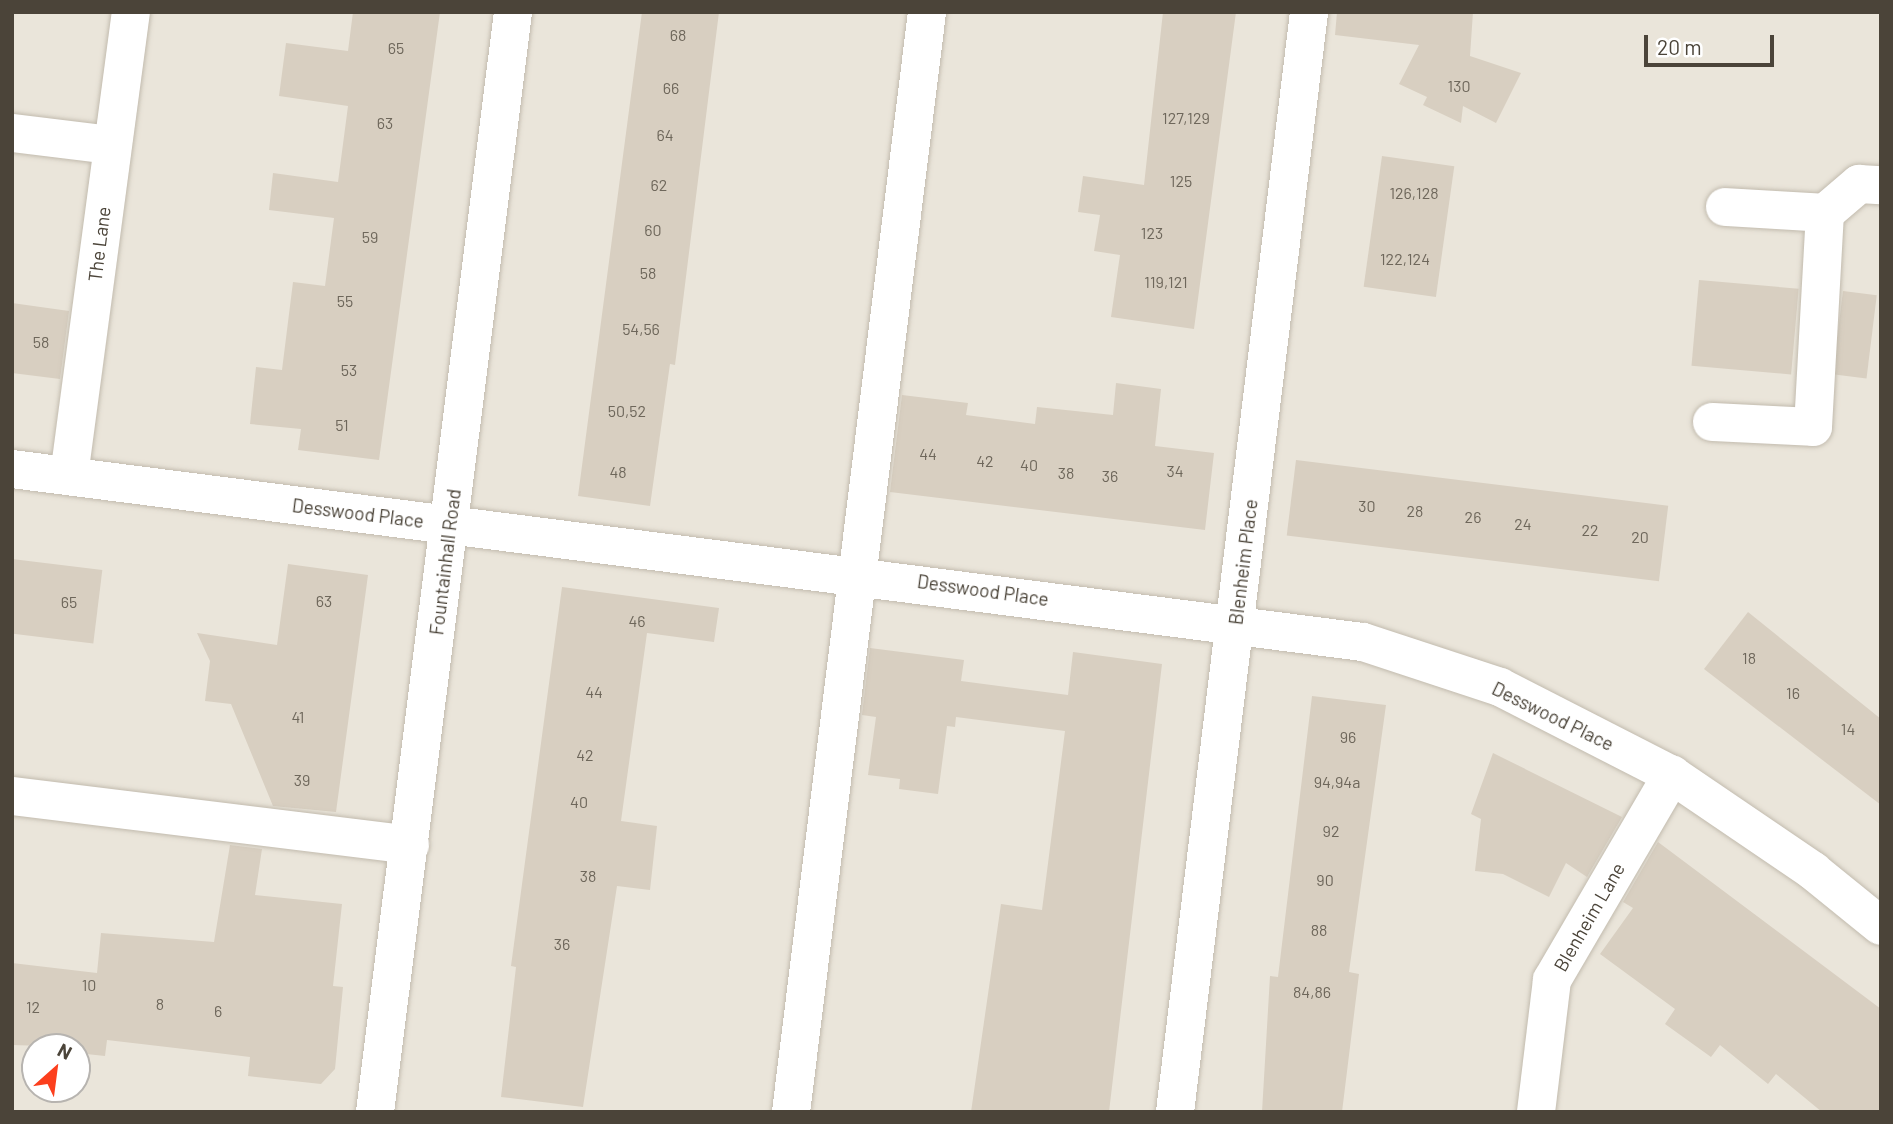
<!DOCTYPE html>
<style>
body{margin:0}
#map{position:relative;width:1893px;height:1124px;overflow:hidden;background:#f6f3ec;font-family:Barlow,sans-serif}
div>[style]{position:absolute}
.residential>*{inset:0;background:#eae5da}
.building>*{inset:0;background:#d8cfc1;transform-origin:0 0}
.roads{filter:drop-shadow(0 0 2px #c2bbae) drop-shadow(0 0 2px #c2bbae)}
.minor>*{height:38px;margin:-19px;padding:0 19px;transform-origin:19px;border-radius:19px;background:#fff}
span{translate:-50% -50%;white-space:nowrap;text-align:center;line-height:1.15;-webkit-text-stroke:6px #fff;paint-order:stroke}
.number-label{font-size:16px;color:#6e675b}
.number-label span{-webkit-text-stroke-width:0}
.street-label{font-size:19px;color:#4b4439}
.frame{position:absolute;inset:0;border:14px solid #4b4439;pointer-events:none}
.north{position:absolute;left:21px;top:1033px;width:70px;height:70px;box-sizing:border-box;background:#fff;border:2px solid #b7b4b0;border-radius:50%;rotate:28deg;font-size:19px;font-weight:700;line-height:28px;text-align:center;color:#4b4439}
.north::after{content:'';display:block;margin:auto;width:24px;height:32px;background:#fc3f1d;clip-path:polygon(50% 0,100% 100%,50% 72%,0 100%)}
.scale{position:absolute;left:1644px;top:35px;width:130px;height:32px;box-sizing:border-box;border:4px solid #4b4439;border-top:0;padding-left:9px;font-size:21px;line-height:24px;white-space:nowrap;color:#4b4439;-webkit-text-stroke:5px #fff;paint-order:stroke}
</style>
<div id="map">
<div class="residential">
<i style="clip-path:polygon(evenodd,12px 12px,1881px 12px,1881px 1112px,12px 1112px,12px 12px,35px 1047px,77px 1047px,77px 1089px,35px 1089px,35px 1047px)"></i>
</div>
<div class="building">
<i style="clip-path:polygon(353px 12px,440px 12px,379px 460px,298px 450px,301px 429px,250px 424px,256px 367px,282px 370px,293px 282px,325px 286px,334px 218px,269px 210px,273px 173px,338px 182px,348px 106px,279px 96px,286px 43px,348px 51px)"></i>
<i style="clip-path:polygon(642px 12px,719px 12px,675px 365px,670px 364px,650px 506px,578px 496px)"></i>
<i style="clip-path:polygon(1163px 12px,1236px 12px,1194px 329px,1111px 317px,1120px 255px,1094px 251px,1100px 215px,1078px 212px,1083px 176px,1144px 185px)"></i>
<i style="clip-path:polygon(1337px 12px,1473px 12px,1470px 56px,1521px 73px,1496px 123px,1463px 106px,1461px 123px,1423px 105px,1427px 97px,1399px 84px,1419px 45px,1335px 35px)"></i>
<i style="left:1382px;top:156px;width:73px;height:132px;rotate:8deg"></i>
<i style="left:1699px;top:280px;width:100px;height:86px;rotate:5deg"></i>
<i style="left:1843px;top:291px;width:34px;height:84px;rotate:7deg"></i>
<i style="clip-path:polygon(12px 303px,69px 311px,60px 379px,12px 373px)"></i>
<i style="clip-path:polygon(1116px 383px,1161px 389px,1155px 446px,1214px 453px,1205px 530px,890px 492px,902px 395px,968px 403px,966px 415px,1035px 424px,1037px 407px,1113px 415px)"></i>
<i style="left:1296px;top:460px;width:375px;height:76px;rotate:7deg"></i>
<i style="left:12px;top:559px;width:91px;height:74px;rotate:7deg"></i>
<i style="clip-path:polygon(288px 564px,368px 575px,336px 812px,273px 806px,231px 704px,205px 701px,210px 661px,197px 633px,277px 645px)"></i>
<i style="clip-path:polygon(562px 587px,719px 608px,714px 642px,647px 633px,621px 821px,657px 826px,650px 890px,617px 886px,583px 1107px,501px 1097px,516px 967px,511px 966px)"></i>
<i style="clip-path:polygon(1748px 612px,1881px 719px,1881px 805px,1704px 669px)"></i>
<i style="clip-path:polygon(870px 648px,964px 660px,961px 681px,1068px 695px,1073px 652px,1162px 664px,1109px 1112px,971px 1112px,1001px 904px,1042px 910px,1065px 731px,956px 717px,955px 727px,947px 726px,938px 794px,899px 789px,900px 779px,868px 775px,876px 717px,862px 715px)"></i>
<i style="clip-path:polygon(1312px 696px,1386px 705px,1349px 972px,1359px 974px,1342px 1112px,1262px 1112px,1270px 976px,1278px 977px)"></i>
<i style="clip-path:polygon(1493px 753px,1622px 817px,1587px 877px,1566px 863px,1549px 897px,1503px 874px,1475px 871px,1481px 819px,1471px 814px)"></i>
<i style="clip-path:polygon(1658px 842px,1881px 1009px,1881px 1112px,1822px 1112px,1776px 1074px,1768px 1084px,1720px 1045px,1711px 1057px,1665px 1024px,1675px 1009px,1600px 954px,1633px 908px,1623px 902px)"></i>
<i style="clip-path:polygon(230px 845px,262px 849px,255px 895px,342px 904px,333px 986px,343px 987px,335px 1069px,321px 1084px,248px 1076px,250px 1057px,184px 1049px,107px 1040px,105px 1056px,77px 1053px,77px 1047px,12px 1045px,12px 963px,97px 973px,101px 933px,214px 942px)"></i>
</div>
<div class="roads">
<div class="minor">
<i style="left:12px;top:133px;width:100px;rotate:6.9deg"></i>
<i style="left:1725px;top:207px;width:100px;rotate:3.4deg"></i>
<i style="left:1712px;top:422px;width:101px;rotate:2.8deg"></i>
<i style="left:1813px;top:427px;width:214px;rotate:-86.8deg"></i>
<i style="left:1825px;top:213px;width:45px;rotate:-40.5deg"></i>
<i style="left:1859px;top:184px;width:22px;rotate:3deg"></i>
<i style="left:12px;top:469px;width:1362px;rotate:7.3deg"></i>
<i style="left:1363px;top:642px;width:144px;rotate:18.2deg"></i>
<i style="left:1500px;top:687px;width:193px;rotate:27.1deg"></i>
<i style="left:1672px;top:775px;width:171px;rotate:34.2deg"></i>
<i style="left:1813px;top:871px;width:87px;rotate:39deg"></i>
<i style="left:69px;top:476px;width:468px;rotate:-82.4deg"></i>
<i style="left:12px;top:796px;width:401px;rotate:7deg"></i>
<i style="left:375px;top:1112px;width:1109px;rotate:-82.85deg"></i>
<i style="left:791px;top:1112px;width:1108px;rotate:-82.95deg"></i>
<i style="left:1175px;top:1112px;width:1108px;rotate:-83.05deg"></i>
<i style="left:1536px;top:1112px;width:133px;rotate:-83.1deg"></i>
<i style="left:1552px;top:980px;width:238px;rotate:-59.7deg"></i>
</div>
</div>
<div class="number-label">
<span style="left:678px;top:35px">68</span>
<span style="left:396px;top:48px">65</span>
<span style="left:1459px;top:86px">130</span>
<span style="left:671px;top:88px">66</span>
<span style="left:1186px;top:118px">127,129</span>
<span style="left:385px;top:123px">63</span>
<span style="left:665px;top:135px">64</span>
<span style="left:1181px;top:181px">125</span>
<span style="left:659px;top:185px">62</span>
<span style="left:1414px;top:193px">126,128</span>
<span style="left:653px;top:230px">60</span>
<span style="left:1152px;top:233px">123</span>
<span style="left:370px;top:237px">59</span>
<span style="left:1405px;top:259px">122,124</span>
<span style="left:648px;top:273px">58</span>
<span style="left:1166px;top:282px">119,121</span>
<span style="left:345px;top:301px">55</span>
<span style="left:641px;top:329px">54,56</span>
<span style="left:41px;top:342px">58</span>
<span style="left:349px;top:370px">53</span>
<span style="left:627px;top:411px">50,52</span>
<span style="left:342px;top:425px">51</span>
<span style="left:928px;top:454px">44</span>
<span style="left:985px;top:461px">42</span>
<span style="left:1029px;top:465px">40</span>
<span style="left:1175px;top:471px">34</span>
<span style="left:618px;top:472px">48</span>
<span style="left:1066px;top:473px">38</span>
<span style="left:1110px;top:476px">36</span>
<span style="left:1367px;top:506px">30</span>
<span style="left:1415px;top:511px">28</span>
<span style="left:1473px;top:517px">26</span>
<span style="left:1523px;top:524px">24</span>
<span style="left:1590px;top:530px">22</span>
<span style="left:1640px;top:537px">20</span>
<span style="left:324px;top:601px">63</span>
<span style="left:69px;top:602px">65</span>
<span style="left:637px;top:621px">46</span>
<span style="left:1749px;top:658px">18</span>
<span style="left:594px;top:692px">44</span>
<span style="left:1793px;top:693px">16</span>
<span style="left:298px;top:717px">41</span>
<span style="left:1848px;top:729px">14</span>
<span style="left:1348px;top:737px">96</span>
<span style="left:585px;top:755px">42</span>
<span style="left:302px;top:780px">39</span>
<span style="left:1337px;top:782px">94,94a</span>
<span style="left:579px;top:802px">40</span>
<span style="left:1331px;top:831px">92</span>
<span style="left:588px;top:876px">38</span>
<span style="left:1325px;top:880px">90</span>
<span style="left:1319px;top:930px">88</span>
<span style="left:562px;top:944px">36</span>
<span style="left:89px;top:985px">10</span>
<span style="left:1312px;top:992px">84,86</span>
<span style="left:160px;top:1004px">8</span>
<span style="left:33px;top:1007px">12</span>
<span style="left:218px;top:1011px">6</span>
</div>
<div class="street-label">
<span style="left:99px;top:244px;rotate:-83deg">The Lane</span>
<span style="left:358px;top:513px;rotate:7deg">Desswood Place</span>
<span style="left:445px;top:562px;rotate:-83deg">Fountainhall Road</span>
<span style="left:1243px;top:562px;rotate:-83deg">Blenheim Place</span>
<span style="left:983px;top:590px;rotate:8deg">Desswood Place</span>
<span style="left:1553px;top:716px;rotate:26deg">Desswood Place</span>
<span style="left:1589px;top:917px;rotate:-60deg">Blenheim Lane</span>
</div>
<div class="frame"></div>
<div class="north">N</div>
<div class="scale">20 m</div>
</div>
